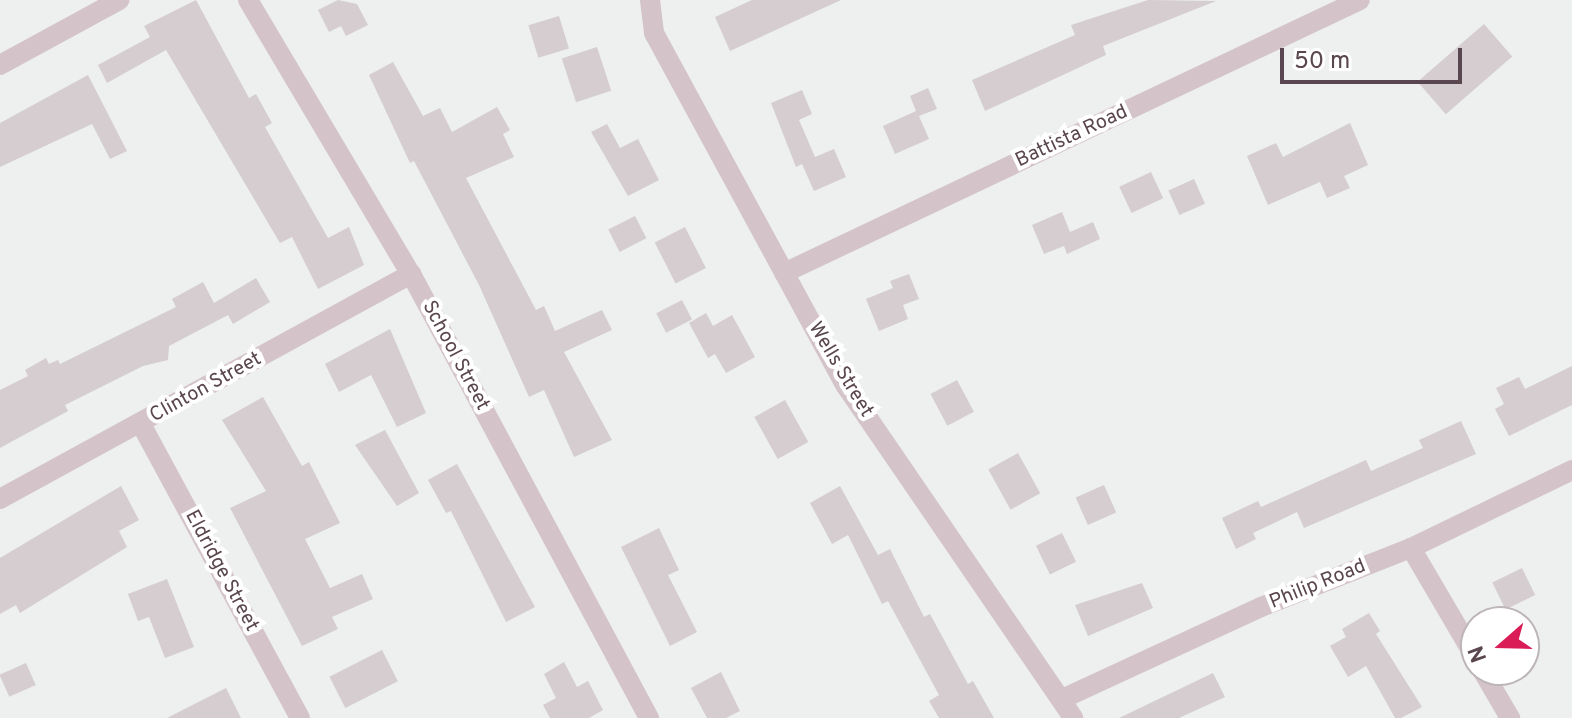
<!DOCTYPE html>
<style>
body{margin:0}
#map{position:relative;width:1572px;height:718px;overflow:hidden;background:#edf0ee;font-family:Overpass,sans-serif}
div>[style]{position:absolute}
.building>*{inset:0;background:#d5cdcf;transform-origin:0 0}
.street>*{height:20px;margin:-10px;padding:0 10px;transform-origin:10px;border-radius:10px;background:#d4c4ca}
span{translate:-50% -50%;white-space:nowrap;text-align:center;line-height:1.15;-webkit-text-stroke:8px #fff;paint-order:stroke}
.street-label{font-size:20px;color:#5a464e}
.north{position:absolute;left:1460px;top:606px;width:80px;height:80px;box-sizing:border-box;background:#fff;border:2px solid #bdb5b8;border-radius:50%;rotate:250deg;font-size:22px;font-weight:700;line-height:32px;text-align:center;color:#5a464e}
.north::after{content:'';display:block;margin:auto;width:28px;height:36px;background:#da1d56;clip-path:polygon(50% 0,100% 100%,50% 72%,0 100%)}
.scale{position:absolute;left:1280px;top:48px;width:182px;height:36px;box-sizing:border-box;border:4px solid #5a464e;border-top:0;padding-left:10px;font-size:24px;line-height:28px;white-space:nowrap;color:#5a464e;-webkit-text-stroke:6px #fff;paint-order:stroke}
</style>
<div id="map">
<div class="building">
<i style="clip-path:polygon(196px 0,249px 98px,256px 94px,272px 123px,265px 127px,328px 238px,349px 227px,364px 265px,318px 289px,292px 237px,280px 243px,166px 50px,107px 83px,98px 65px,150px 37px,144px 26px)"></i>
<i style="clip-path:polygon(338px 0,357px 4px,368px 25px,346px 36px,341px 26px,329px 32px,318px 10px)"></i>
<i style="clip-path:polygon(752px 0,841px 0,730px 51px,715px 17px)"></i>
<i style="clip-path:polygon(1148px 0,1216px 1px,1103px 46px,1106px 55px,985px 111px,972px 80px,1075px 35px,1071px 25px)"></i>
<i style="left:559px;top:16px;width:34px;height:32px;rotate:73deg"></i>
<i style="left:1484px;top:24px;width:43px;height:88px;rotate:49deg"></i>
<i style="left:597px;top:47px;width:46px;height:37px;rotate:72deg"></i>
<i style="clip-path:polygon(393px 62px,423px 116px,440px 108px,452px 132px,497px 107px,510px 130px,503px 134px,514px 157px,466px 178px,536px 310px,544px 306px,555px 331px,602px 310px,612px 330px,564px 352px,612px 440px,574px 457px,544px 390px,529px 397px,479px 285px,414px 161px,410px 163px,369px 75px)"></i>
<i style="clip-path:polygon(88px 75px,127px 151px,110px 159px,92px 124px,0 167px,0 123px)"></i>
<i style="clip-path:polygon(928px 88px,937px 109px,919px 116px,929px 139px,895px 154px,883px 126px,916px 111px,910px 96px)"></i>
<i style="clip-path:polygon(802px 90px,812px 114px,799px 120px,815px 157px,834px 149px,846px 177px,814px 191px,802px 164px,796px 167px,771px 103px)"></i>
<i style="clip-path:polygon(1350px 123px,1368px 165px,1344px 176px,1350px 188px,1327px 198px,1320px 182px,1268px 205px,1247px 156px,1276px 143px,1283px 157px)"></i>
<i style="clip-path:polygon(607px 124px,620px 148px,638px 139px,659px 180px,628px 196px,591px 132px)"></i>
<i style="left:1151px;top:172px;width:29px;height:35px;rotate:65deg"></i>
<i style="left:1194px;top:179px;width:27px;height:28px;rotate:66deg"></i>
<i style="clip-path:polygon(1062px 212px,1070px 232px,1093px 222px,1100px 239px,1067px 254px,1064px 246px,1044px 254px,1032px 225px)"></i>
<i style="left:635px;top:216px;width:25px;height:30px;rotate:63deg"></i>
<i style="left:685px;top:227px;width:46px;height:34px;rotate:63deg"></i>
<i style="clip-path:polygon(909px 274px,919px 299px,903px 305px,908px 319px,879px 331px,866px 299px,893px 288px,890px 281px)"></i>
<i style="clip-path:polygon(256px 278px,270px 302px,233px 324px,228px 315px,169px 346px,168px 360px,143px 366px,65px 405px,68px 411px,0 448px,0 390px,28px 376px,25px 370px,46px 358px,49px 364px,58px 360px,60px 364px,176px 307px,172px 299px,203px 282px,214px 303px)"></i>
<i style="left:682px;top:300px;width:22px;height:29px;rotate:63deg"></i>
<i style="clip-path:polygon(706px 313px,713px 326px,732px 315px,755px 357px,726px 373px,715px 354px,708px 358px,689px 323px)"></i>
<i style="clip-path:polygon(390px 329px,426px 413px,397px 427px,371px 375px,339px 392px,325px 364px)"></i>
<i style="clip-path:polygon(1572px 366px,1572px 405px,1509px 436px,1495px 409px,1504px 404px,1496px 388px,1519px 377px,1525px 389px)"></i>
<i style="left:957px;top:380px;width:36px;height:30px;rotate:62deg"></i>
<i style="clip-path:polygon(263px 397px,302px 466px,309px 462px,340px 523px,305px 539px,330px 588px,362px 574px,373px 599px,332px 617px,338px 629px,302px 646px,230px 508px,266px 491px,222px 420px)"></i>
<i style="left:785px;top:400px;width:48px;height:35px;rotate:61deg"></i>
<i style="clip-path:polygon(1461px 421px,1476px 454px,1304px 528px,1297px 512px,1253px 533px,1256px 539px,1236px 549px,1222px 518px,1258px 501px,1261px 507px,1366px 460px,1371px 471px,1423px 448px,1419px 440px)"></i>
<i style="clip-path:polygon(385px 430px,419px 493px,397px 506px,355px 445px)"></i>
<i style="left:1018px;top:453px;width:46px;height:34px;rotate:61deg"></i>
<i style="clip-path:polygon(457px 464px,535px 607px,506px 622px,451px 511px,446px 513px,428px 480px)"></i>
<i style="left:1104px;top:485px;width:30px;height:31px;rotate:66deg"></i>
<i style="clip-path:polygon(121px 486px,139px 520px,119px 531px,127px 547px,20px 613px,16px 605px,0 614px,0 558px)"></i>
<i style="clip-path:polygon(840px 486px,878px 555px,890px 549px,924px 617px,930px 614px,968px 684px,973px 681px,994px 718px,939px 718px,929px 701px,939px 695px,888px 601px,882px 604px,848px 535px,832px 544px,810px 503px)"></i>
<i style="clip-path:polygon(659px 528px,679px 570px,668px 575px,697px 632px,670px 646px,621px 547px)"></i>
<i style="left:1062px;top:533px;width:32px;height:29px;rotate:64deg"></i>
<i style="left:1522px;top:568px;width:30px;height:33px;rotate:64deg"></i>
<i style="clip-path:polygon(167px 579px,194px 647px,165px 658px,149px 617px,138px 621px,128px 594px)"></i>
<i style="clip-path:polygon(1142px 583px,1153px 608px,1088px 636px,1075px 605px)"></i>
<i style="clip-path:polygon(1369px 613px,1380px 631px,1376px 634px,1422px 707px,1401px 718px,1395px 718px,1366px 666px,1348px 677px,1330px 646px,1346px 637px,1342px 629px)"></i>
<i style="left:382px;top:650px;width:35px;height:59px;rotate:63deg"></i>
<i style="clip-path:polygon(564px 662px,577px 687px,588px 681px,603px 710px,589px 718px,550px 718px,543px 705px,556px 698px,544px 674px)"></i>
<i style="left:26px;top:663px;width:24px;height:29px;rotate:66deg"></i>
<i style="clip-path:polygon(721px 672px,740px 711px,726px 718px,707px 718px,691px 688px)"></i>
<i style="clip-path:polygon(1213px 673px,1225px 697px,1179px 718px,1119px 718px)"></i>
<i style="clip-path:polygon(226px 688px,241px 718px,167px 718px)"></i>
</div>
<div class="street">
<i style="left:248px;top:0;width:319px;rotate:59.3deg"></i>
<i style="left:411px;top:274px;width:504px;rotate:61.81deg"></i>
<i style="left:650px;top:0;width:33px;rotate:83deg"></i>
<i style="left:654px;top:33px;width:402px;rotate:61.5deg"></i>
<i style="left:846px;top:386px;width:402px;rotate:55.6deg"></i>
<i style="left:0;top:65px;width:136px;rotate:-28.6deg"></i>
<i style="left:784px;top:273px;width:637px;rotate:-25.36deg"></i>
<i style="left:141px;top:424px;width:334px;rotate:61.6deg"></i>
<i style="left:0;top:499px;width:469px;rotate:-28.7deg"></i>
<i style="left:1411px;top:548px;width:129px;rotate:59.6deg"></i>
<i style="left:1482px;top:670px;width:56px;rotate:59.7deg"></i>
<i style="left:1062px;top:699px;width:219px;rotate:-24.8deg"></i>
<i style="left:1261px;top:607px;width:161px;rotate:-21.5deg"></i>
<i style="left:1411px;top:548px;width:179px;rotate:-25.8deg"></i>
</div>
<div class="street-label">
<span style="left:1072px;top:137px;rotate:-25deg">Battista Road</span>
<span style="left:455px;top:356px;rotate:62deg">School Street</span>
<span style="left:840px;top:370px;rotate:59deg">Wells Street</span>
<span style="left:206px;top:388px;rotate:-29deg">Clinton Street</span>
<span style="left:221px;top:571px;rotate:62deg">Eldridge Street</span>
<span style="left:1318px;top:585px;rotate:-22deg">Philip Road</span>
</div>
<div class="north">N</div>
<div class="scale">50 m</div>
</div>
